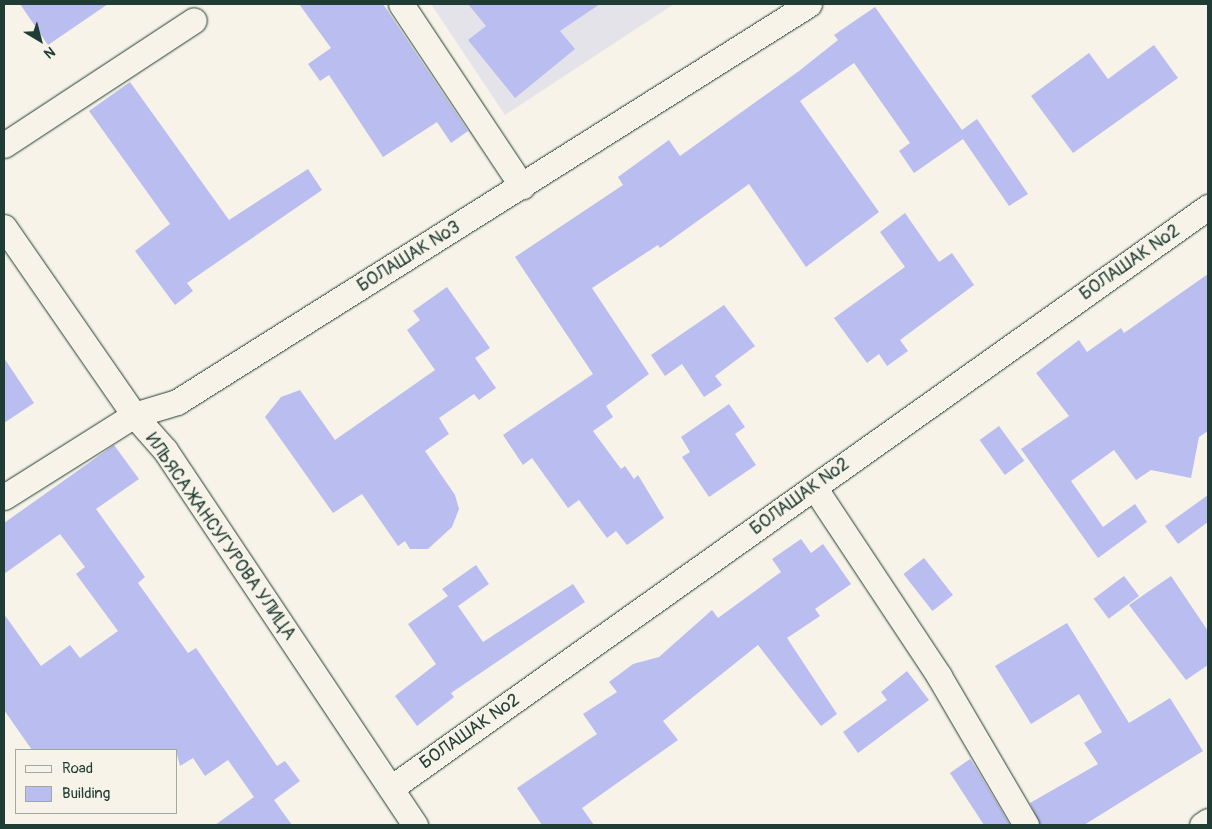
<!DOCTYPE html>
<meta charset="utf-8">
<style>
body{margin:0}
#map{position:relative;width:1212px;height:829px;overflow:hidden;background:#f7f3e8;font-family:Pangolin,sans-serif}
div>[style]{position:absolute}
.built>*{inset:0;background:#e4e3ea}
.building>*{inset:0;background:#b9bdef;transform-origin:0 0}
.roads{filter:drop-shadow(0 0 1px #1f3d34) drop-shadow(0 0 1px #1f3d34)}
.minor>*{height:25px;margin:-12.5px;padding:0 12.5px;transform-origin:12.5px;border-radius:12.5px;background:#f7f3e8}
span{translate:-50% -50%;white-space:nowrap;text-align:center;line-height:1.15;-webkit-text-stroke:4px #f7f3e8;paint-order:stroke}
.street-label{font-size:18px;color:#1f3d34}
.frame{position:absolute;inset:0;border:5px solid #1f3d34;pointer-events:none}
.legend{position:absolute;left:15px;top:749px;width:162px;height:65px;box-sizing:border-box;background:#f7f3e8;border:1px solid #a1aaa0;margin:0;padding:6px 9px;list-style:none;font-size:15px;color:#1f3d34}
.legend li{display:flex;align-items:center;gap:10px;height:25px}
.legend b{width:25px;border:1px solid #a1aaa0}
.north{position:absolute;left:15px;top:15px;width:50px;height:50px;-webkit-text-stroke:4px #f7f3e8;paint-order:stroke;rotate:143deg;font-size:14px;font-weight:700;line-height:20px;text-align:center;color:#1f3d34}
.north::after{content:'';display:block;margin:auto;width:18px;height:22px;background:#1f3d34;clip-path:polygon(50% 0,100% 100%,50% 72%,0 100%)}
</style>
<div id="map">
<div class="built">
<i style="clip-path:polygon(431px 4px,674px 4px,505px 115px)"></i>
</div>
<div class="building">
<i style="clip-path:polygon(20px 4px,108px 4px,48px 45px)"></i>
<i style="clip-path:polygon(299px 4px,383px 4px,468px 131px,451px 143px,437px 122px,383px 157px,329px 75px,320px 81px,308px 64px,331px 48px)"></i>
<i style="clip-path:polygon(468px 4px,600px 4px,560px 31px,575px 49px,515px 98px,468px 40px,486px 26px)"></i>
<i style="clip-path:polygon(875px 7px,962px 130px,977px 119px,1028px 194px,1009px 206px,963px 139px,914px 173px,899px 151px,910px 143px,854px 63px,800px 101px,879px 212px,806px 267px,749px 184px,660px 248px,658px 245px,592px 288px,649px 374px,606px 406px,613px 417px,593px 431px,621px 469px,625px 466px,634px 479px,638px 475px,664px 518px,627px 545px,616px 531px,607px 538px,579px 500px,568px 508px,532px 458px,523px 465px,503px 435px,593px 374px,515px 257px,623px 185px,618px 177px,669px 140px,680px 156px,799px 71px,838px 40px,834px 35px)"></i>
<i style="clip-path:polygon(1154px 45px,1178px 78px,1073px 153px,1031px 96px,1089px 53px,1108px 79px)"></i>
<i style="clip-path:polygon(130px 82px,229px 220px,308px 169px,322px 190px,187px 283px,193px 291px,175px 305px,135px 251px,170px 224px,89px 111px)"></i>
<i style="clip-path:polygon(905px 213px,939px 262px,952px 253px,974px 285px,900px 340px,908px 351px,887px 366px,879px 354px,867px 363px,834px 318px,905px 267px,880px 232px)"></i>
<i style="clip-path:polygon(1208px 274px,1208px 431px,1199px 437px,1191px 478px,1151px 470px,1136px 480px,1114px 450px,1071px 481px,1103px 527px,1135px 504px,1147px 522px,1098px 558px,1021px 449px,1069px 416px,1036px 373px,1079px 340px,1087px 352px,1121px 328px,1124px 333px)"></i>
<i style="clip-path:polygon(447px 287px,490px 348px,475px 358px,496px 388px,479px 400px,474px 394px,439px 418px,449px 434px,425px 451px,455px 495px,459px 509px,452px 527px,428px 549px,410px 549px,405px 541px,398px 546px,362px 494px,333px 513px,265px 417px,281px 397px,300px 390px,335px 440px,435px 370px,407px 330px,420px 320px,413px 311px)"></i>
<i style="clip-path:polygon(724px 305px,755px 346px,715px 376px,722px 385px,704px 397px,682px 364px,665px 376px,651px 355px)"></i>
<i style="clip-path:polygon(4px 358px,34px 403px,4px 423px)"></i>
<i style="clip-path:polygon(729px 404px,745px 427px,735px 434px,756px 465px,709px 497px,682px 457px,690px 452px,681px 437px)"></i>
<i style="left:999px;top:426px;width:43px;height:24px;rotate:54deg"></i>
<i style="clip-path:polygon(114px 445px,139px 479px,96px 509px,145px 577px,138px 583px,188px 653px,196px 648px,277px 766px,285px 761px,300px 781px,274px 800px,292px 825px,215px 825px,254px 797px,228px 760px,205px 776px,193px 758px,180px 766px,176px 750px,32px 750px,4px 710px,4px 614px,41px 666px,70px 645px,80px 658px,118px 631px,76px 574px,85px 567px,60px 534px,4px 574px,4px 523px)"></i>
<i style="clip-path:polygon(1208px 495px,1208px 522px,1178px 544px,1165px 526px)"></i>
<i style="clip-path:polygon(801px 539px,811px 553px,823px 544px,851px 584px,815px 609px,820px 616px,787px 638px,837px 714px,821px 726px,758px 645px,663px 721px,678px 740px,582px 808px,594px 825px,542px 825px,517px 788px,597px 734px,583px 714px,617px 692px,609px 682px,633px 664px,659px 657px,712px 610px,718px 618px,781px 572px,772px 559px)"></i>
<i style="left:924px;top:558px;width:47px;height:26px;rotate:52deg"></i>
<i style="clip-path:polygon(476px 565px,489px 584px,458px 606px,483px 642px,573px 584px,585px 602px,451px 693px,454px 697px,417px 726px,395px 696px,436px 664px,408px 624px,448px 596px,442px 589px)"></i>
<i style="left:1124px;top:576px;width:25px;height:38px;rotate:53deg"></i>
<i style="clip-path:polygon(1171px 576px,1208px 631px,1208px 665px,1186px 680px,1129px 605px)"></i>
<i style="clip-path:polygon(1067px 623px,1129px 723px,1170px 698px,1203px 751px,1084px 825px,1040px 825px,1030px 803px,1098px 764px,1084px 743px,1102px 732px,1079px 694px,1031px 724px,995px 666px)"></i>
<i style="clip-path:polygon(907px 671px,929px 700px,858px 753px,843px 732px,887px 700px,881px 692px)"></i>
<i style="clip-path:polygon(970px 759px,976px 768px,1010px 825px,984px 825px,950px 773px)"></i>
</div>
<div class="roads">
<div class="minor">
<i style="left:401px;top:4px;width:219px;rotate:56.4deg"></i>
<i style="left:4px;top:145px;width:227px;rotate:-33.3deg"></i>
<i style="left:4px;top:227px;width:229px;rotate:55.3deg"></i>
<i style="left:134px;top:415px;width:47px;rotate:48.5deg"></i>
<i style="left:165px;top:450px;width:451px;rotate:56.3deg"></i>
<i style="left:814px;top:487px;width:227px;rotate:56.5deg"></i>
<i style="left:939px;top:676px;width:173px;rotate:59.7deg"></i>
<i style="left:4px;top:497px;width:154px;rotate:-32.2deg"></i>
<i style="left:134px;top:415px;width:45px;rotate:-16.8deg"></i>
<i style="left:177px;top:402px;width:747px;rotate:-32.2deg"></i>
<i style="left:391px;top:788px;width:1003px;rotate:-35.42deg"></i>
<i style="left:1202px;top:825px;width:7px;rotate:-34deg"></i>
</div>
</div>
<div class="street-label">
<span style="left:409px;top:257px;rotate:-32deg">БОЛАШАК №3</span>
<span style="left:1130px;top:263px;rotate:-35deg">БОЛАШАК №2</span>
<span style="left:800px;top:497px;rotate:-36deg">БОЛАШАК №2</span>
<span style="left:220px;top:537px;rotate:55deg">ИЛЬЯСА ЖАНСУГУРОВА УЛИЦА</span>
<span style="left:470px;top:732px;rotate:-35deg">БОЛАШАК №2</span>
</div>
<div class="frame"></div>
<ul class="legend">
<li><b style="height:6px;background:#f7f3e8"></b>Road</li>
<li><b style="height:14px;background:#b9bdef"></b>Building</li>
</ul>
<div class="north">N</div>
</div>
